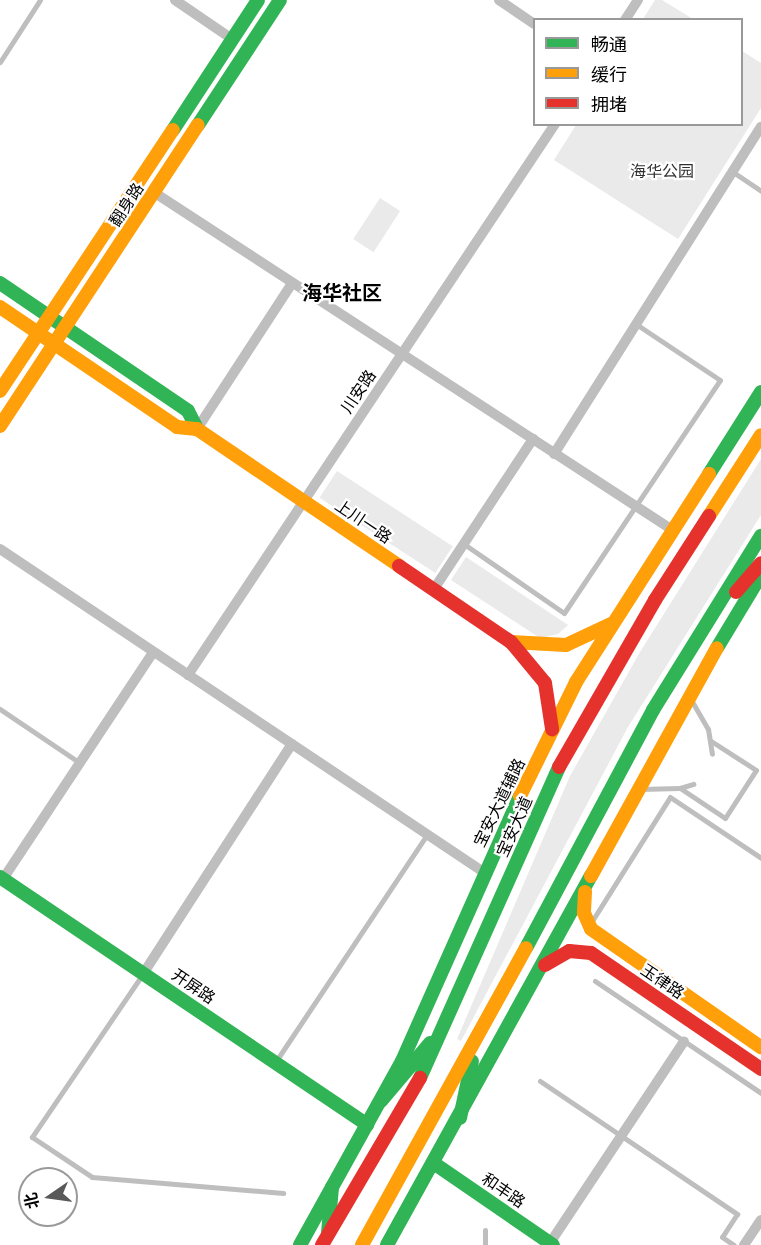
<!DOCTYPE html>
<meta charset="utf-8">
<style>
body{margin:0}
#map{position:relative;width:761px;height:1245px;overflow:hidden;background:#fff;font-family:Figtree,"Noto Sans SC",sans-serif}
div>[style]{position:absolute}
.green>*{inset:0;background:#eaeaea;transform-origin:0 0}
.lane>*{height:5px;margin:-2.5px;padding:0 2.5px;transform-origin:2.5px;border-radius:2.5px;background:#bebebe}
.street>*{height:10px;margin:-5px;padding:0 5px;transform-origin:5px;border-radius:5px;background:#bebebe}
.fast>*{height:14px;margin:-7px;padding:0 7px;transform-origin:7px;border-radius:7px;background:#30b455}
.slow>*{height:14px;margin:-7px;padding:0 7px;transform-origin:7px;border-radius:7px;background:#ff9f0a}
.jam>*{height:14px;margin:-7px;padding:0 7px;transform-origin:7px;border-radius:7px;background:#e5322d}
span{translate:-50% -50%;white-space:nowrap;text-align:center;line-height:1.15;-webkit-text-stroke:4.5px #fff;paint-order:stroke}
.park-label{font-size:16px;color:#2f2f2f}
.street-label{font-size:16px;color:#000}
.quarter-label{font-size:20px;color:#000;font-weight:700}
.legend{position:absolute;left:533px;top:18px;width:210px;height:108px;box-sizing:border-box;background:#fff;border:2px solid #999;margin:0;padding:8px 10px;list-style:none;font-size:18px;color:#000}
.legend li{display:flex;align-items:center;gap:12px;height:30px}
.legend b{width:30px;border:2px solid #999}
.north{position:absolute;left:18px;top:1167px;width:60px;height:60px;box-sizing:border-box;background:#fff;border:2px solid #999;border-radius:50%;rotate:257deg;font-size:16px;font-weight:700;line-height:24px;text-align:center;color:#000}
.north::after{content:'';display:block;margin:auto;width:21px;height:27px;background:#595959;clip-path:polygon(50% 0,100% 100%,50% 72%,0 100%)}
</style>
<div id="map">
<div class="green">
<i style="clip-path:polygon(655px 0,662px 0,693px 19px,643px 19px)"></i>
<i style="clip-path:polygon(742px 51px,761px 63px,761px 108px,678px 239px,554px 160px,576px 125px,742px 124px)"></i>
<i style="left:380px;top:198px;width:24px;height:49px;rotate:33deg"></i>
<i style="clip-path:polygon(761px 459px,761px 515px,628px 727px,461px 1041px,457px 1039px,570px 776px,640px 652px)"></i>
<i style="left:337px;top:471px;width:138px;height:32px;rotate:33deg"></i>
<i style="clip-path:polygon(466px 557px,568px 625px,558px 634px,540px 638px,451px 580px)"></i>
</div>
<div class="lane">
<i style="left:0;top:62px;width:74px;rotate:-57.2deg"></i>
<i style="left:733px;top:172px;width:34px;rotate:34deg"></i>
<i style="left:464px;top:544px;width:121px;rotate:34.6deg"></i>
<i style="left:564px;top:613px;width:280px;rotate:-56.2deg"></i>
<i style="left:720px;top:380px;width:101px;rotate:-146.3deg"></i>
<i style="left:690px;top:698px;width:36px;rotate:60deg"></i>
<i style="left:708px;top:729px;width:25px;rotate:81deg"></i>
<i style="left:0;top:709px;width:97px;rotate:34deg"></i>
<i style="left:680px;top:788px;width:54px;rotate:33.7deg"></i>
<i style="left:725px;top:818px;width:57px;rotate:-57.1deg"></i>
<i style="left:756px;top:770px;width:54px;rotate:-147.2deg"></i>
<i style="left:639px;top:789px;width:41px;rotate:-1.4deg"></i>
<i style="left:680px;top:788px;width:14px;rotate:-17deg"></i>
<i style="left:592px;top:921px;width:146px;rotate:-57.8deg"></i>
<i style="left:670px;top:797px;width:110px;rotate:33.8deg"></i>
<i style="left:142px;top:975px;width:196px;rotate:124.2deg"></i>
<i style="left:32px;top:1137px;width:72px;rotate:33.7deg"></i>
<i style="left:92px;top:1177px;width:192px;rotate:4.8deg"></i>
<i style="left:595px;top:981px;width:200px;rotate:34deg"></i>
<i style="left:276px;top:1061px;width:272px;rotate:-56.3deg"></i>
<i style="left:540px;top:1081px;width:238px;rotate:34deg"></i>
<i style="left:737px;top:1214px;width:27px;rotate:123deg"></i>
<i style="left:722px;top:1237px;width:14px;rotate:34deg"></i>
<i style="left:485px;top:1245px;width:15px;rotate:-90deg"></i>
</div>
<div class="street">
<i style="left:175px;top:0;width:69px;rotate:34.4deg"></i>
<i style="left:499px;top:0;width:42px;rotate:34.4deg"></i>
<i style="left:625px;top:20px;width:24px;rotate:-57deg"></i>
<i style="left:155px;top:193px;width:616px;rotate:33.07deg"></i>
<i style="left:197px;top:429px;width:174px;rotate:-56.9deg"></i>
<i style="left:554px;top:454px;width:387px;rotate:-57.7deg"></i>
<i style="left:0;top:549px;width:583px;rotate:33.74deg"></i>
<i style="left:434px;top:589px;width:180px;rotate:-56.6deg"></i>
<i style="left:188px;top:675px;width:662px;rotate:-56.33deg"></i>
<i style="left:3px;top:879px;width:272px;rotate:-56.5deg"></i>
<i style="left:143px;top:974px;width:274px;rotate:-57.1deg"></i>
<i style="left:550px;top:1243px;width:242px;rotate:-56.4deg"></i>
<i style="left:744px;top:1245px;width:30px;rotate:-56deg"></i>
</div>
<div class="fast">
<i style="left:198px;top:125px;width:149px;rotate:-56.7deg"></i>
<i style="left:173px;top:130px;width:155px;rotate:-56.8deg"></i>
<i style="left:0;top:283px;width:227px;rotate:34.2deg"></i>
<i style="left:188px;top:411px;width:20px;rotate:63deg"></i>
<i style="left:709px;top:474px;width:97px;rotate:-57.6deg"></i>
<i style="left:717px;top:648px;width:85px;rotate:-58.9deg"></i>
<i style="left:0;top:877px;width:443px;rotate:34deg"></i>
<i style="left:526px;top:948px;width:270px;rotate:-61.9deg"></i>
<i style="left:653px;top:710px;width:205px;rotate:-58.2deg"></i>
<i style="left:420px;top:1078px;width:341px;rotate:-65.9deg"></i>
<i style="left:381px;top:1101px;width:76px;rotate:-49.8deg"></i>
<i style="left:460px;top:1118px;width:58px;rotate:-78.1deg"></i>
<i style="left:435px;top:1164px;width:143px;rotate:34.5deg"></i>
<i style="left:328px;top:1233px;width:46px;rotate:-85deg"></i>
<i style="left:300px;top:1245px;width:210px;rotate:-61deg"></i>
<i style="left:402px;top:1061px;width:290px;rotate:-66deg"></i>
<i style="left:387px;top:1245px;width:422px;rotate:-61.1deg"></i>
</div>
<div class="slow">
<i style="left:0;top:307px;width:214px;rotate:34.1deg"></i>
<i style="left:177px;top:427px;width:20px;rotate:6deg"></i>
<i style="left:197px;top:429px;width:244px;rotate:34.1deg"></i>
<i style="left:0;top:391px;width:313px;rotate:-56.5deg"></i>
<i style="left:0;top:426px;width:360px;rotate:-56.7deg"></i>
<i style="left:709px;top:516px;width:96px;rotate:-57.3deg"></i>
<i style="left:511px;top:642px;width:55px;rotate:3.1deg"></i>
<i style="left:566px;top:645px;width:50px;rotate:-25deg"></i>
<i style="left:520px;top:796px;width:127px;rotate:-63.8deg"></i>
<i style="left:576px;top:682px;width:247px;rotate:-57.4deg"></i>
<i style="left:591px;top:876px;width:260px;rotate:-61.1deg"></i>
<i style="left:585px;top:892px;width:21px;rotate:93deg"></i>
<i style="left:584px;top:913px;width:17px;rotate:66deg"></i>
<i style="left:591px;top:929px;width:207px;rotate:34.8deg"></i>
<i style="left:362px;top:1245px;width:339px;rotate:-61.1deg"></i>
</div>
<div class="jam">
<i style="left:399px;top:566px;width:135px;rotate:34.2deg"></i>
<i style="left:511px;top:642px;width:53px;rotate:50.3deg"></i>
<i style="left:545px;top:683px;width:47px;rotate:81.3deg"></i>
<i style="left:736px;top:592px;width:38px;rotate:-49deg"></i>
<i style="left:559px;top:767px;width:193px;rotate:-60.1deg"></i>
<i style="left:655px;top:600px;width:100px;rotate:-57.3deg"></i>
<i style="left:545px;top:965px;width:28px;rotate:-30deg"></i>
<i style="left:569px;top:951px;width:22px;rotate:5deg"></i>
<i style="left:591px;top:953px;width:206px;rotate:34.3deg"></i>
<i style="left:322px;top:1245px;width:194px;rotate:-59.6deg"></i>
</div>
<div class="park-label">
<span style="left:662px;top:172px">海华公园</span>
</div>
<div class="street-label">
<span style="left:127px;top:205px;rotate:-57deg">翻身路</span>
<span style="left:359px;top:392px;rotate:-56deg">川安路</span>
<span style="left:363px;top:522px;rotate:34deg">上川一路</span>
<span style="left:500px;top:803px;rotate:-64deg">宝安大道辅路</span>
<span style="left:515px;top:827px;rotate:-66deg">宝安大道</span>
<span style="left:662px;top:982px;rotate:34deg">玉律路</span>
<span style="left:193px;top:987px;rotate:34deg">开屏路</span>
<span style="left:503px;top:1191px;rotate:34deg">和丰路</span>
</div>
<div class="quarter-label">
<span style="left:342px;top:293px">海华社区</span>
</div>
<ul class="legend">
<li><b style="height:8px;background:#30b455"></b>畅通</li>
<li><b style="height:8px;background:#ff9f0a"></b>缓行</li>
<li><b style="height:8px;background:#e5322d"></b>拥堵</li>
</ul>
<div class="north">北</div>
</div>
